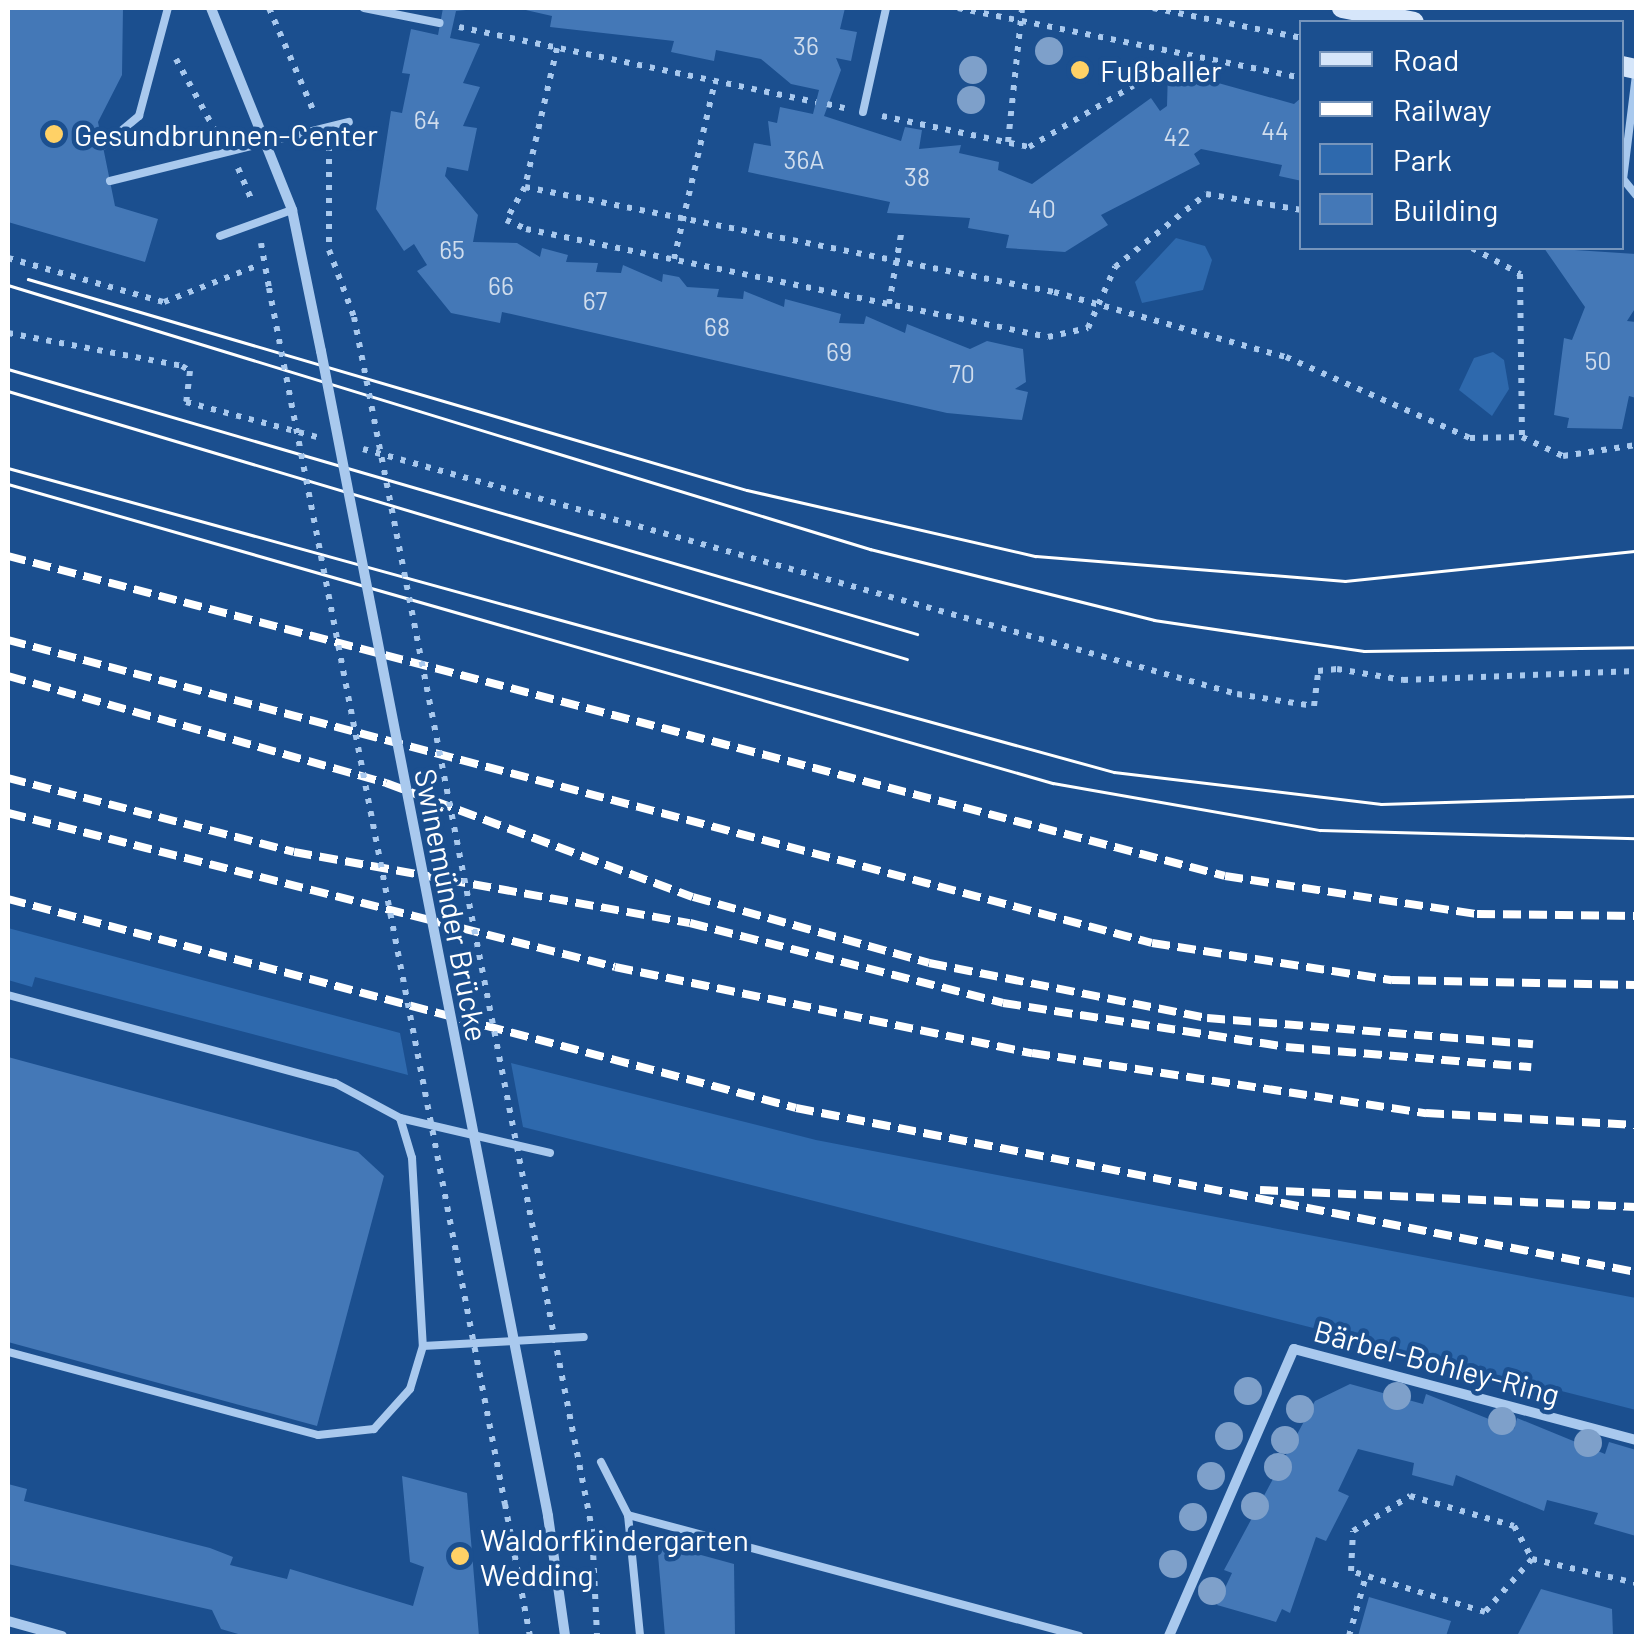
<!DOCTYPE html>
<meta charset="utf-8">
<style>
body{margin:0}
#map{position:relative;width:1644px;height:1644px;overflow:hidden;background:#1b4f8f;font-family:Barlow,sans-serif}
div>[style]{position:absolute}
.green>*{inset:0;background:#2e69ad}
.building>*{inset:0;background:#4478b7}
.path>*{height:6px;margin-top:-3px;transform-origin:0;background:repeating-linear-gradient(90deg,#a9c9ee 0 5px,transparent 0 13px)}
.lane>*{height:8px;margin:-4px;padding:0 4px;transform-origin:4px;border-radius:4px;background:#a9c9ee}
.street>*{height:10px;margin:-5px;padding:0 5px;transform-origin:5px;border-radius:5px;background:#a9c9ee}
.secondary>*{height:20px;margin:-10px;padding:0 10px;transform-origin:10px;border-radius:10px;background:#d6e6fa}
.tram>*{height:2.5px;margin:-1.25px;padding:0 1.25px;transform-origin:1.25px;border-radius:1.25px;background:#fff}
.rail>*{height:8px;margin-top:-4px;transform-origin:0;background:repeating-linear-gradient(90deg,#fff 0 18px,transparent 0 26px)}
.path-bridge>*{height:6px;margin-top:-3px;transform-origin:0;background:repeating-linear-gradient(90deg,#a9c9ee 0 5px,transparent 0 13px)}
.street-bridge>*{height:10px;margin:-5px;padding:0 5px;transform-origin:5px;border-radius:5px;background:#a9c9ee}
.trees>*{width:28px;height:28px;margin:-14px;border-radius:50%;background:#7ea0ca}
.dots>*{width:28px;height:28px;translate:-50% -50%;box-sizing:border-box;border:5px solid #1b4f8f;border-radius:50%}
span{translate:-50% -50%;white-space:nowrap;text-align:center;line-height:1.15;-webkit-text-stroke:9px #1b4f8f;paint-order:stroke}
.number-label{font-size:25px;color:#d0dded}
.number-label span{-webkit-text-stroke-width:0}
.poi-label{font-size:30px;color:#fff}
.left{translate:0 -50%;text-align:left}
.street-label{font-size:30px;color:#fff}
.frame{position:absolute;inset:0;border:10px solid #fff;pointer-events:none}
.legend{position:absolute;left:1299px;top:20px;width:325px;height:230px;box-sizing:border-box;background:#1b4f8f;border:2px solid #7695bc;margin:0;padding:12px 18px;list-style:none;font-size:30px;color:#fff}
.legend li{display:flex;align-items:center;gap:20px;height:50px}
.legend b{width:50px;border:2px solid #7695bc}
</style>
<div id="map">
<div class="green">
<i style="clip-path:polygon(1176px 238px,1205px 246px,1212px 260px,1203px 290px,1142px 303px,1135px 282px)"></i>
<i style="clip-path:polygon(1493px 352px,1504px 360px,1509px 389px,1492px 416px,1459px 390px,1474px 358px)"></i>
<i style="clip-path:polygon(8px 928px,400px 1033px,408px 1075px,35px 977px,32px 987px,8px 980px)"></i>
<i style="clip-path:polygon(511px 1063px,816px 1140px,1636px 1298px,1636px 1410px,523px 1127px)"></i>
</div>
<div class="building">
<i style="clip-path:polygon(8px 8px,123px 8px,122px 75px,98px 122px,115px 206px,158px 219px,145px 262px,8px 222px)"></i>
<i style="clip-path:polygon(443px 8px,486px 8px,456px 11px,450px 38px,480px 44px,463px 83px,480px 87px,463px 126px,477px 128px,468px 171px,447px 167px,445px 176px,478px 215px,473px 242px,517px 243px,540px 257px,542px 248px,568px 255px,566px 262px,598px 263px,596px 272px,621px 273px,623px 265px,662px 282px,663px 274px,679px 277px,687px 287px,719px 289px,717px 297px,743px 299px,744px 291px,784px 307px,785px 299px,841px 314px,839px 323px,864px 324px,866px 316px,905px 333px,907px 324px,970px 349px,987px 341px,1023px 349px,1026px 382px,1015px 389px,1028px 392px,1022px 420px,947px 413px,502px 312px,500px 323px,451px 313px,417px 271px,427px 265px,414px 244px,404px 251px,376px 209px,391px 111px,402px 113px,410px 74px,402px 73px,411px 29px,438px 35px)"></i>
<i style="clip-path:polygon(517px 8px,845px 8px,840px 29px,857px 32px,851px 61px,836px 58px,841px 70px,824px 116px,901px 141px,905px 127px,922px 130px,919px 149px,961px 145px,959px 153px,999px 162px,998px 170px,1032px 184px,1151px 98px,1160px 111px,1167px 106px,1168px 69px,1294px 104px,1302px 97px,1302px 181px,1279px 176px,1282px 165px,1201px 149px,1194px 154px,1200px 164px,1101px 215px,1108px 225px,1065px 252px,1006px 248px,1009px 235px,968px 228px,970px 218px,887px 213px,890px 202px,748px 172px,754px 143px,771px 146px,768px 121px,777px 123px,780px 107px,813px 114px,819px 90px,791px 84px,761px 59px,716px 50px,714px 61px,671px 52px,674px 41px,550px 27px,552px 16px)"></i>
<i style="clip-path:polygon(1544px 248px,1636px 254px,1636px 307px,1627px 321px,1636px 322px,1636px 398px,1629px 396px,1622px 429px,1567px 428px,1569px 418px,1554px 415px,1564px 338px,1572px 340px,1585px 307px)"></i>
<i style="clip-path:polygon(8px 1057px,358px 1152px,384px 1176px,317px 1426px,8px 1342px)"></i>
<i style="clip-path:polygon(1350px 1384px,1423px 1404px,1426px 1394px,1514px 1429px,1517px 1418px,1605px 1454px,1609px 1442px,1636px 1450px,1636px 1536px,1594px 1524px,1598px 1513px,1547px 1500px,1544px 1511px,1456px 1475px,1453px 1486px,1412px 1475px,1414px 1463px,1358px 1449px,1338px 1491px,1349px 1496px,1326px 1541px,1316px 1537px,1290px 1613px,1282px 1609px,1276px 1622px,1217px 1605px,1232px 1573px,1224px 1570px,1315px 1401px)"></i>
<i style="clip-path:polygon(402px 1476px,467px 1493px,479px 1636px,245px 1636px,221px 1629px,212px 1610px,8px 1564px,8px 1484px,27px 1489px,24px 1501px,210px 1548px,233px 1557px,230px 1565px,287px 1579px,290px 1569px,413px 1606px,424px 1567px,410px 1562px)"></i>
<i style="clip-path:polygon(657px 1543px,734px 1564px,735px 1636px,665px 1636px)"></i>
<i style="clip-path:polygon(1541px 1589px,1612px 1609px,1613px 1636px,1517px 1636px)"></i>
<i style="clip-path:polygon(1369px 1597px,1451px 1621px,1446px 1636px,1358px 1636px)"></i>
</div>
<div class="path">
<i style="left:269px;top:8px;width:113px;rotate:66.6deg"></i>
<i style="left:958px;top:8px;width:351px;rotate:11.5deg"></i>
<i style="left:1153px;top:8px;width:152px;rotate:11.4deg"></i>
<i style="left:459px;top:27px;width:365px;rotate:11.9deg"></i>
<i style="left:557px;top:48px;width:143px;rotate:103deg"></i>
<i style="left:525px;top:187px;width:539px;rotate:11.23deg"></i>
<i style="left:1054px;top:292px;width:241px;rotate:15.7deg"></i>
<i style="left:1286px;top:357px;width:201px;rotate:23.8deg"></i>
<i style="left:1470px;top:438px;width:52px;rotate:-1.1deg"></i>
<i style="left:1522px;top:437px;width:45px;rotate:24.9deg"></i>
<i style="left:1563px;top:456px;width:74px;rotate:-8.6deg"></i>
<i style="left:176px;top:59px;width:88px;rotate:61.4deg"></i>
<i style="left:827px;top:104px;width:18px;rotate:13deg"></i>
<i style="left:882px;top:116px;width:150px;rotate:11.9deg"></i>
<i style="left:1029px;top:147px;width:121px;rotate:-30.4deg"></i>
<i style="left:1008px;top:142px;width:135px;rotate:-84deg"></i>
<i style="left:329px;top:146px;width:104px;rotate:90deg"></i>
<i style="left:329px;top:250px;width:72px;rotate:69.5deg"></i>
<i style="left:238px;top:168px;width:36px;rotate:67deg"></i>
<i style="left:525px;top:187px;width:38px;rotate:120deg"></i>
<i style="left:506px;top:220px;width:22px;rotate:24deg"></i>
<i style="left:526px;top:229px;width:533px;rotate:11.69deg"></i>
<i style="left:1048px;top:337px;width:41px;rotate:-12.7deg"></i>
<i style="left:1088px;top:328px;width:67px;rotate:-66.1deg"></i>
<i style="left:1115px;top:267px;width:117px;rotate:-38.7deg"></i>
<i style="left:1206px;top:194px;width:97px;rotate:9.5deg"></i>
<i style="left:261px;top:243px;width:46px;rotate:79.9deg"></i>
<i style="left:1472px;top:248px;width:55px;rotate:28.4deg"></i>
<i style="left:1520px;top:274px;width:163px;rotate:89.3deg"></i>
<i style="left:8px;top:258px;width:162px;rotate:15.8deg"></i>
<i style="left:164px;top:302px;width:102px;rotate:-21.3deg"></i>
<i style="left:674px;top:259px;width:183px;rotate:-77deg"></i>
<i style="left:889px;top:304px;width:76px;rotate:-80.2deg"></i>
<i style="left:8px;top:333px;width:177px;rotate:10.7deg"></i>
<i style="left:182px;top:366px;width:9px;rotate:32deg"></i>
<i style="left:190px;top:371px;width:31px;rotate:97deg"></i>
<i style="left:186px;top:402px;width:136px;rotate:15deg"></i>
<i style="left:363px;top:449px;width:908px;rotate:15.66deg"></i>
<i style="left:1237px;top:694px;width:78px;rotate:8.9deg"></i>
<i style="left:1314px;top:706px;width:35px;rotate:-83deg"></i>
<i style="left:1318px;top:671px;width:19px;rotate:-6deg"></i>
<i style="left:1337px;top:669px;width:67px;rotate:9.5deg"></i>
<i style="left:1403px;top:680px;width:233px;rotate:-2.2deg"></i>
<i style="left:505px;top:1504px;width:134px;rotate:79.3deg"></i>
<i style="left:592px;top:1529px;width:107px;rotate:87.3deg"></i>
<i style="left:595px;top:1547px;width:17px;rotate:-7deg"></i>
<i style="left:1532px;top:1559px;width:71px;rotate:131.6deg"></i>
<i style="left:1485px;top:1612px;width:140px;rotate:-163deg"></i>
<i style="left:1351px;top:1571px;width:40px;rotate:-87.1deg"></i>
<i style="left:1353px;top:1531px;width:67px;rotate:-31.6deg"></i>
<i style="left:1410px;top:1496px;width:108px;rotate:16.1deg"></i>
<i style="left:1514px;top:1526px;width:38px;rotate:61deg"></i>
<i style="left:1532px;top:1559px;width:107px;rotate:13deg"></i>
<i style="left:1349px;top:1636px;width:62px;rotate:-74.2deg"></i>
</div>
<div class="lane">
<i style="left:364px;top:8px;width:77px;rotate:11.2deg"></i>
<i style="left:1636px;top:75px;width:105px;rotate:97.1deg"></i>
<i style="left:1623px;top:179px;width:21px;rotate:51deg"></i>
<i style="left:863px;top:112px;width:107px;rotate:-77.5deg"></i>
<i style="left:103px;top:146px;width:47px;rotate:-39.8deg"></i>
<i style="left:139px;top:116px;width:112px;rotate:-75deg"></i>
<i style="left:110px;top:181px;width:246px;rotate:-13.9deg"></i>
<i style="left:220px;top:236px;width:77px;rotate:-19.9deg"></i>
<i style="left:8px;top:995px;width:339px;rotate:15.1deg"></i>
<i style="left:335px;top:1083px;width:74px;rotate:28.3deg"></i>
<i style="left:400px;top:1118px;width:42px;rotate:73.3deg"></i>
<i style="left:412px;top:1158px;width:188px;rotate:86.7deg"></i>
<i style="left:423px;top:1346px;width:45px;rotate:106.8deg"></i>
<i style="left:410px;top:1389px;width:54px;rotate:132deg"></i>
<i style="left:374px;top:1429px;width:56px;rotate:173.9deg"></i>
<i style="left:318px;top:1435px;width:321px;rotate:-165deg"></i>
<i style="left:400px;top:1118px;width:154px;rotate:13.1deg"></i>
<i style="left:423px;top:1346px;width:161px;rotate:-3.2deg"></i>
<i style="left:601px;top:1462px;width:59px;rotate:63deg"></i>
<i style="left:628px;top:1515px;width:122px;rotate:84.3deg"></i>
<i style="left:628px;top:1515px;width:467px;rotate:15deg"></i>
</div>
<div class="street">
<i style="left:211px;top:8px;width:218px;rotate:68.1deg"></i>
<i style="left:292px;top:210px;width:144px;rotate:78.4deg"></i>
<i style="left:548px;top:1516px;width:121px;rotate:81.9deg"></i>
<i style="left:8px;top:1621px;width:56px;rotate:15.5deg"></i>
<i style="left:1169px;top:1636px;width:313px;rotate:-66.5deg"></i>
<i style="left:1294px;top:1349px;width:354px;rotate:14.9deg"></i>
</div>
<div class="secondary">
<i style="left:1342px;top:8px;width:73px;rotate:11deg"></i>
<i style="left:1622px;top:66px;width:14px;rotate:12deg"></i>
</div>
<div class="tram">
<i style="left:28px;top:279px;width:749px;rotate:16.36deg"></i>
<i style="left:747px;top:490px;width:296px;rotate:12.9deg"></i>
<i style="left:1036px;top:556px;width:310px;rotate:4.6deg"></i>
<i style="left:1345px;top:581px;width:293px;rotate:-5.9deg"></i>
<i style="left:8px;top:285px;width:902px;rotate:17.03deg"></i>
<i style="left:870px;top:549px;width:293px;rotate:14deg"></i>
<i style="left:1154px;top:620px;width:212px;rotate:8.4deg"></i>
<i style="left:1364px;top:651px;width:272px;rotate:-0.8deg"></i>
<i style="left:8px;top:369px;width:947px;rotate:16.25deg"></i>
<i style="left:8px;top:391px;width:938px;rotate:16.6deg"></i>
<i style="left:8px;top:468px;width:1147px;rotate:15.37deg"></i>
<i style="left:1114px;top:772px;width:269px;rotate:6.8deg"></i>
<i style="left:1381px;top:804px;width:255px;rotate:-1.8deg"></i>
<i style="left:8px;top:484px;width:1087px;rotate:15.97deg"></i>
<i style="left:1053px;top:783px;width:271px;rotate:10deg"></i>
<i style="left:1320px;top:830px;width:316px;rotate:1.5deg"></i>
</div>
<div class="rail">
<i style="left:8px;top:556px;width:1258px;rotate:14.73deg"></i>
<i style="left:1225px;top:876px;width:255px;rotate:8.6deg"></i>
<i style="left:1477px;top:914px;width:159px;rotate:0.7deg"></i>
<i style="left:8px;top:640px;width:1183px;rotate:14.83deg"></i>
<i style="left:1152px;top:943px;width:243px;rotate:8.8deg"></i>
<i style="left:1392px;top:980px;width:244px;rotate:1.2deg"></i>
<i style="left:8px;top:676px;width:393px;rotate:15.8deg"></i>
<i style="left:386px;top:783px;width:327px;rotate:20.4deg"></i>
<i style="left:693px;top:897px;width:245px;rotate:15.6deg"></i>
<i style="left:929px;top:963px;width:283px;rotate:11.2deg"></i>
<i style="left:1207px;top:1018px;width:327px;rotate:4.6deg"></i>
<i style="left:8px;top:778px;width:295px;rotate:14.5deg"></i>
<i style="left:294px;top:852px;width:402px;rotate:10.2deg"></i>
<i style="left:690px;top:923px;width:323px;rotate:14.3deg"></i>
<i style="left:1003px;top:1003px;width:286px;rotate:8.8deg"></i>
<i style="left:1286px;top:1047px;width:246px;rotate:4.7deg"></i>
<i style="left:8px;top:813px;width:626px;rotate:14.24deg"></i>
<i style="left:615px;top:967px;width:426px;rotate:11.7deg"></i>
<i style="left:1032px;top:1053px;width:399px;rotate:8.7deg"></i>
<i style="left:1426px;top:1113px;width:210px;rotate:3.3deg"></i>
<i style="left:8px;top:899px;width:815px;rotate:14.85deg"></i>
<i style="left:796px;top:1108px;width:856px;rotate:11.05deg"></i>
<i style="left:1260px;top:1190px;width:376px;rotate:2.6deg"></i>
</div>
<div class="path-bridge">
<i style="left:269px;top:288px;width:1239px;rotate:79.02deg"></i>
<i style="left:354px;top:317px;width:1235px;rotate:78.89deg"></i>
</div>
<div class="street-bridge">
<i style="left:321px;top:351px;width:1187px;rotate:78.97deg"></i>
</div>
<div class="trees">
<i style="left:1049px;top:51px"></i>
<i style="left:973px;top:70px"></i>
<i style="left:971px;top:100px"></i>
<i style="left:1248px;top:1391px"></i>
<i style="left:1397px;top:1396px"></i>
<i style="left:1300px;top:1409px"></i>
<i style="left:1502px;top:1421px"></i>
<i style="left:1229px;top:1436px"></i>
<i style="left:1285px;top:1440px"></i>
<i style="left:1588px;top:1443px"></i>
<i style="left:1278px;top:1467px"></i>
<i style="left:1211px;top:1476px"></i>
<i style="left:1255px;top:1506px"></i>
<i style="left:1193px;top:1517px"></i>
<i style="left:1173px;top:1564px"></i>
<i style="left:1212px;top:1591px"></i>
</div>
<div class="dots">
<i style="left:1080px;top:70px;background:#ffd166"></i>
<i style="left:54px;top:134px;background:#ffd166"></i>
<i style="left:460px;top:1556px;background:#ffd166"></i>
</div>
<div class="number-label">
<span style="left:806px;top:45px">36</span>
<span style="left:427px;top:119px">64</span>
<span style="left:1275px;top:130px">44</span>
<span style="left:1177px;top:136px">42</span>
<span style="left:804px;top:159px">36A</span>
<span style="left:917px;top:176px">38</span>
<span style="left:1042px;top:208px">40</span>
<span style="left:452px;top:249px">65</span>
<span style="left:501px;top:285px">66</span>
<span style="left:595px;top:300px">67</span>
<span style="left:717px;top:326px">68</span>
<span style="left:839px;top:351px">69</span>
<span style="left:1598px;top:360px">50</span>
<span style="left:962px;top:373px">70</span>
</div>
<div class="poi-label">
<span class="left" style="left:1100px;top:70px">Fußballer</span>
<span class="left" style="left:74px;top:134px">Gesundbrunnen-Center</span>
<span class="left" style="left:480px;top:1556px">Waldorfkindergarten<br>Wedding</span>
</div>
<div class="street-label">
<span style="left:452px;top:905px;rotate:79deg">Swinemünder Brücke</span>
<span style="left:1437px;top:1362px;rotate:15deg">Bärbel-Bohley-Ring</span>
</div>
<div class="frame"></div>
<ul class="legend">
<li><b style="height:12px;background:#d6e6fa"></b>Road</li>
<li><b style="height:12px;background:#fff"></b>Railway</li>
<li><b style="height:28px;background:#2e69ad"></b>Park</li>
<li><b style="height:28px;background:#4478b7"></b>Building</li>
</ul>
</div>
